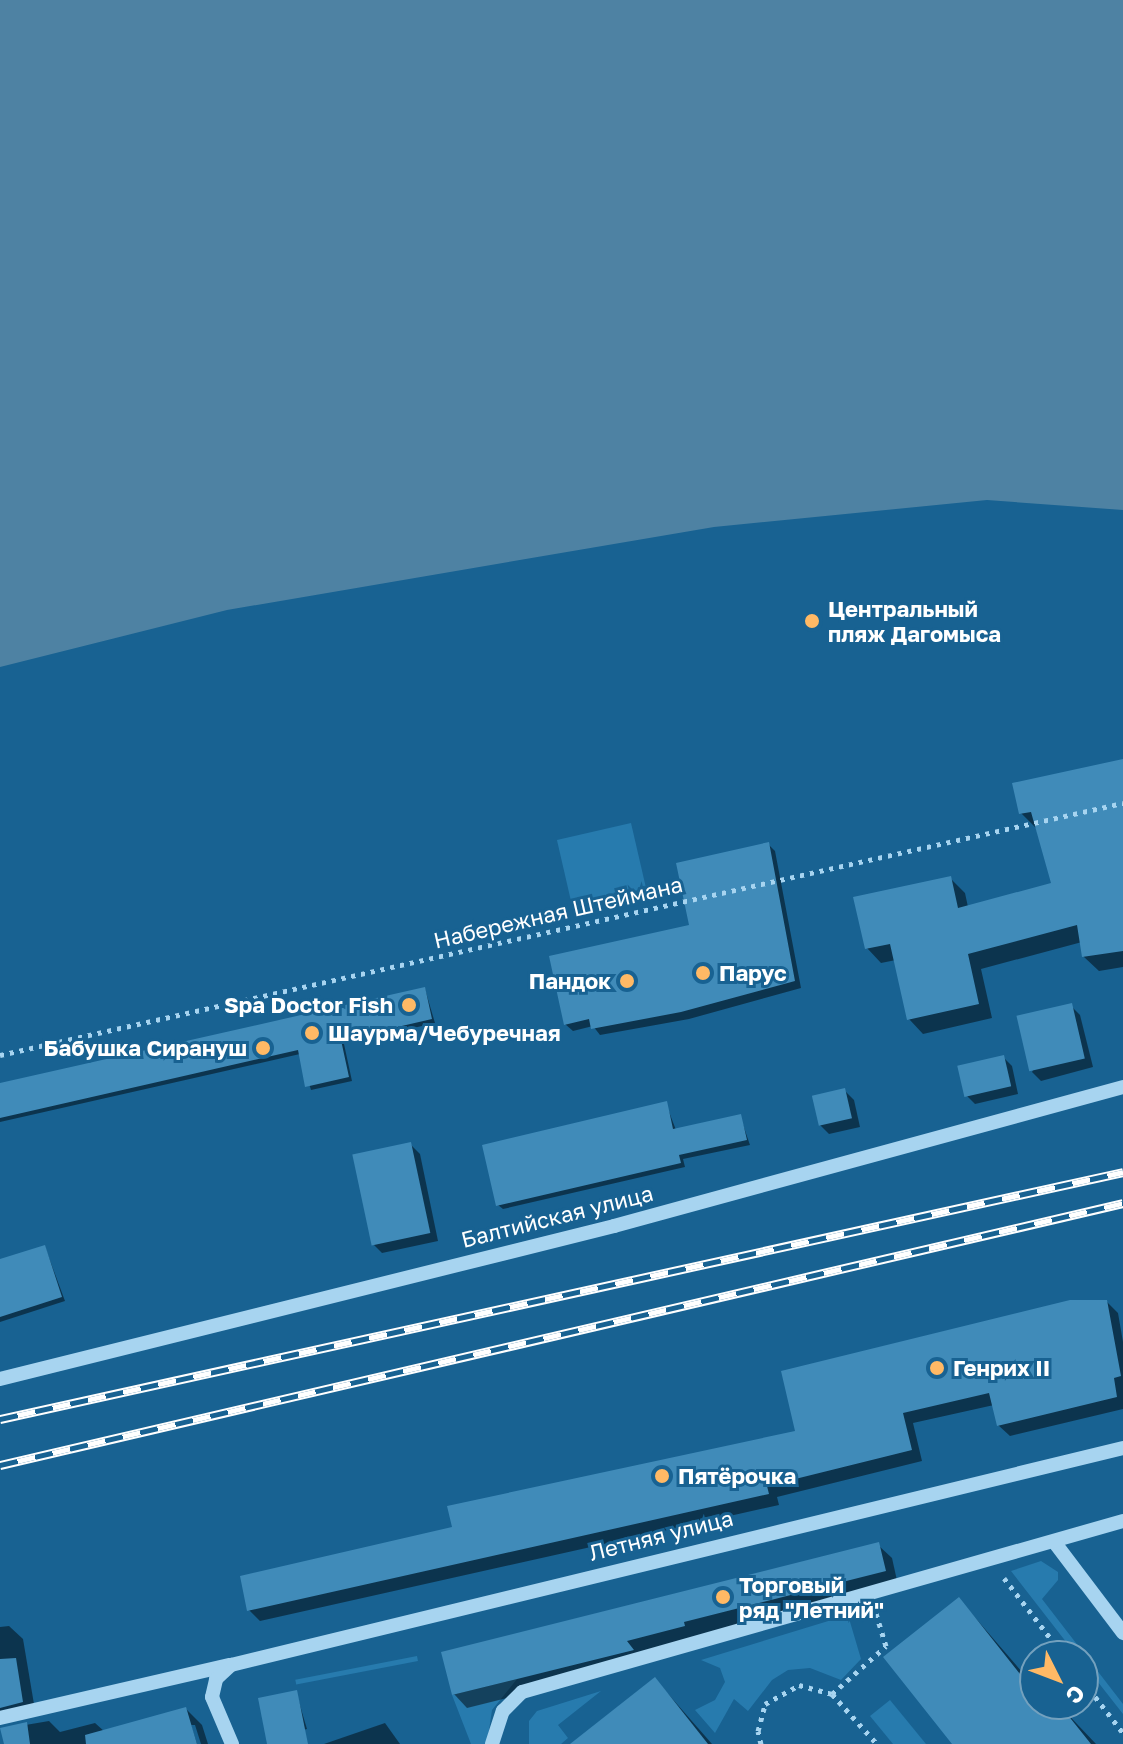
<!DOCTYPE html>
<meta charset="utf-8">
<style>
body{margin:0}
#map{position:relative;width:1123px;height:1744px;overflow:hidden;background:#186292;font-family:"Golos Text",sans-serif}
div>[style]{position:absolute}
.green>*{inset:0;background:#277bae;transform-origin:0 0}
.water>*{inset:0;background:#4e82a3}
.shadow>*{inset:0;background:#0007}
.building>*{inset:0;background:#408bb9;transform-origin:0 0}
.path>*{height:5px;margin-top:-2.5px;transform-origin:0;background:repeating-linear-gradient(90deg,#a7d4f0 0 4px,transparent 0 10px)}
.minor>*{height:14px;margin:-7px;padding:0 7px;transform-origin:7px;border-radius:7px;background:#a7d4f0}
.rail>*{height:9px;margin-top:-4.5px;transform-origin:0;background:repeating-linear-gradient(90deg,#186292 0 18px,#fff 0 36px);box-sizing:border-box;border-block:2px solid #fff}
.dots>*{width:22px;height:22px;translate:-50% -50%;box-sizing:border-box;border:4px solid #186292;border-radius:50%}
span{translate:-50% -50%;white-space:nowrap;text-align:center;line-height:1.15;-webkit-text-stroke:6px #186292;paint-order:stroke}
.poi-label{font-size:22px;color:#fff;font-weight:700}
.left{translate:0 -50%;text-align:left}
.right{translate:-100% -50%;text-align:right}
.street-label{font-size:22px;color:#fff}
.north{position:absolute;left:1019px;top:1640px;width:80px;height:80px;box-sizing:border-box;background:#186292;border:2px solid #74a1be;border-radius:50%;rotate:132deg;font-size:22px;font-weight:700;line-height:32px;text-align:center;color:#fff}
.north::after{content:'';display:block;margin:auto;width:28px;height:36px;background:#ffb965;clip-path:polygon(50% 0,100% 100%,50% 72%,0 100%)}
</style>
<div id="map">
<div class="green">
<i style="left:631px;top:823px;width:67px;height:76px;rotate:77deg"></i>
<i style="clip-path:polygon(1041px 1561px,1058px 1572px,1058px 1580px,1042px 1599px,1123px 1704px,1123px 1714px,1083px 1663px,1083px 1656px,1077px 1656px,1011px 1571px)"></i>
<i style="clip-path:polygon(848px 1615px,861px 1659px,841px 1680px,810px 1668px,788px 1670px,772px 1680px,748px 1711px,734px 1699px,715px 1733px,695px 1710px,715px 1700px,725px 1682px,720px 1668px,701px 1660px)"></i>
<i style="left:417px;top:1656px;width:5px;height:124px;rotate:79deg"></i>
<i style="clip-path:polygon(517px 1679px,492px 1710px,487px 1744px,471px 1744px,452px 1695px)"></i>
<i style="clip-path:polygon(601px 1691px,558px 1725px,568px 1738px,561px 1744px,529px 1744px,529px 1721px,537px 1711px)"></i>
<i style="clip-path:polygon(890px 1700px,926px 1744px,893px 1744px,870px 1716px)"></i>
</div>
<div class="water">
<i style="clip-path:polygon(0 0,1123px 0,1123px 510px,987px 500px,714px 527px,227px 610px,0 667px)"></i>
</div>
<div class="shadow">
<i style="clip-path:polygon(1123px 761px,1123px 967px,1099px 971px,1084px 957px,1082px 942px,981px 969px,992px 1018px,923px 1034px,909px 1019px,896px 960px,881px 963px,867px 948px,950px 878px,965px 893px,968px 907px,1053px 885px,1036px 828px,1021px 813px)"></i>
<i style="clip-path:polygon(768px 844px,775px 851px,801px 988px,689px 1019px,600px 1035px,593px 1026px,573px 1031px,565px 1024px,692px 926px)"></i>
<i style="clip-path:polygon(425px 989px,435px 1023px,344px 1044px,352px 1081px,311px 1090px,300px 1054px,0 1122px,0 1085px)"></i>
<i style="clip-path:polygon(1071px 1006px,1080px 1015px,1093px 1067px,1041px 1081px,1032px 1072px)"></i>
<i style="clip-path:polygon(1003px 1057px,1012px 1066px,1018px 1094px,975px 1104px,966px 1095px)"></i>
<i style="clip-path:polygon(845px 1091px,854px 1100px,860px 1127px,829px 1134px,820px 1125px)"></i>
<i style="clip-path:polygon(666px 1104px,676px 1130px,740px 1116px,750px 1145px,683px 1159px,685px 1167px,503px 1209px,498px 1205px)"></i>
<i style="clip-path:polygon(411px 1145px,420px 1154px,438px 1241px,382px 1253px,373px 1244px)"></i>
<i style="clip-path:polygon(45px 1247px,65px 1301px,0 1322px,0 1261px)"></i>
<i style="clip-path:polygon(1107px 1302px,1118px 1313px,1123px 1342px,1123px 1409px,1010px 1436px,998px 1425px,994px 1405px,913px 1423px,922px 1461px,777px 1497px,779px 1505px,260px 1621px,249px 1610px,454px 1529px,798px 1432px)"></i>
<i style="clip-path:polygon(878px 1545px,892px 1558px,898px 1585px,645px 1663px,467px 1708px,454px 1694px)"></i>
<i style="clip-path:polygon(959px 1599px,1035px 1687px,1035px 1704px,1058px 1704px,1096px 1744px,955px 1744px)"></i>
<i style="clip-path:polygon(9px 1626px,23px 1639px,36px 1716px,0 1712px,0 1627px)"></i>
<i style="clip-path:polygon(655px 1679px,712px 1744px,587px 1744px)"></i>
<i style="clip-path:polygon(296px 1692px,307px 1729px,271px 1737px)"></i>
<i style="clip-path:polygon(186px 1709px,202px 1725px,208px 1744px,201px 1744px,195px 1725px,191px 1725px,197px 1744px,6px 1744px,2px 1729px,49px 1721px,60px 1732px,95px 1723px,105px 1732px)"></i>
<i style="clip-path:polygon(385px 1723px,400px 1744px,324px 1744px)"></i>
</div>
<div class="building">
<i style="clip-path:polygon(1123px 759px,1123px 951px,1082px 957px,1077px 925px,968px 954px,979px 1004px,907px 1020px,890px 944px,865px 949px,853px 897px,951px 876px,958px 908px,1051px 883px,1031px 812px,1019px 814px,1012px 783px)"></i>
<i style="clip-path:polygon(769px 842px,795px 981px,681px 1012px,591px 1029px,589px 1019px,564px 1025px,549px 956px,689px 925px,676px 863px)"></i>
<i style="clip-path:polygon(425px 987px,432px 1019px,341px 1040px,349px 1077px,305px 1087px,298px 1050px,0 1118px,0 1083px)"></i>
<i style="left:1072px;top:1003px;width:57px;height:57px;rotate:77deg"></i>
<i style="left:1004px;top:1055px;width:32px;height:48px;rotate:77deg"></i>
<i style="left:845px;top:1088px;width:31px;height:34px;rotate:77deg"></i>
<i style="clip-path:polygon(667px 1101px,673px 1129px,741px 1114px,747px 1140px,679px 1155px,681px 1163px,496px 1206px,482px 1145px)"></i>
<i style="left:411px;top:1142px;width:93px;height:60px;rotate:78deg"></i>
<i style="clip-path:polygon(45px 1245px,62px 1297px,0 1317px,0 1259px)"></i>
<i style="clip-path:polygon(1070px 1300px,1107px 1300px,1121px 1376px,1114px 1378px,1117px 1397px,997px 1426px,989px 1393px,903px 1413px,912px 1450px,767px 1486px,769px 1494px,247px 1611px,240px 1576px,452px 1527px,447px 1506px,795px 1431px,781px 1371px)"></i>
<i style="clip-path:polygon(879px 1542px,886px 1571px,684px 1622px,685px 1626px,627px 1641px,634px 1650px,452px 1695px,441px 1652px)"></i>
<i style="clip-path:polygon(959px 1597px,1035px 1693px,1035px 1704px,1059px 1704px,1091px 1744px,952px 1744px,883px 1657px)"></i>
<i style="clip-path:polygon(16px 1658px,23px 1702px,0 1708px,0 1659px)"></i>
<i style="clip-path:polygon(655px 1677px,708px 1744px,570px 1744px)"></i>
<i style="clip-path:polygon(297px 1690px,308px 1744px,267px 1744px,258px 1698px)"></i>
<i style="clip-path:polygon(186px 1707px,197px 1744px,86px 1744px,85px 1735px)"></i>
<i style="clip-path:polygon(27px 1722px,30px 1744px,4px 1744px,0 1728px)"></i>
</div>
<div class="path">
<i style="left:0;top:1055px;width:1151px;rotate:-12.65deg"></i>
<i style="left:1004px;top:1578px;width:98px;rotate:52.4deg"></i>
<i style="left:1083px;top:1681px;width:66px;rotate:52.4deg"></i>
<i style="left:832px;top:1694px;width:72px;rotate:-41.6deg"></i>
<i style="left:886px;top:1646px;width:34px;rotate:-107deg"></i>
<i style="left:761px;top:1744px;width:13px;rotate:-103deg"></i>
<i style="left:758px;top:1731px;width:28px;rotate:-75deg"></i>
<i style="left:765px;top:1704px;width:39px;rotate:-29deg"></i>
<i style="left:799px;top:1685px;width:34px;rotate:15deg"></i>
<i style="left:832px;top:1694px;width:67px;rotate:48deg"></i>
</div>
<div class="minor">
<i style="left:0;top:1379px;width:633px;rotate:-13.99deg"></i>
<i style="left:614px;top:1226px;width:528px;rotate:-15.27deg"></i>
<i style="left:1055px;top:1543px;width:113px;rotate:52.9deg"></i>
<i style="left:0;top:1718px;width:236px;rotate:-13deg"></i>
<i style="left:232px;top:1744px;width:51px;rotate:-113.1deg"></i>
<i style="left:212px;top:1697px;width:18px;rotate:-77deg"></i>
<i style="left:216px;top:1679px;width:21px;rotate:-43deg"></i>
<i style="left:231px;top:1665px;width:918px;rotate:-13.67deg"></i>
<i style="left:492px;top:1744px;width:35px;rotate:-72deg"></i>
<i style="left:503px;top:1711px;width:27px;rotate:-45deg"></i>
<i style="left:522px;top:1692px;width:625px;rotate:-15.88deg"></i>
</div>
<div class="rail">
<i style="left:0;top:1419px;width:1150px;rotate:-12.4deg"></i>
<i style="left:0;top:1465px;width:1153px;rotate:-13.13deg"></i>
</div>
<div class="dots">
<i style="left:812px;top:621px;background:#ffb965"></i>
<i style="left:703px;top:973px;background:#ffb965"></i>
<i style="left:627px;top:981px;background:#ffb965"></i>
<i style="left:409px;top:1005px;background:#ffb965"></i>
<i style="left:312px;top:1033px;background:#ffb965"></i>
<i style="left:263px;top:1048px;background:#ffb965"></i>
<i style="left:937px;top:1368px;background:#ffb965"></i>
<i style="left:662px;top:1476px;background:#ffb965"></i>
<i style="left:723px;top:1597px;background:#ffb965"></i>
</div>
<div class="poi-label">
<span class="left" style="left:828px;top:621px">Центральный<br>пляж Дагомыса</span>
<span class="left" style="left:719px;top:973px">Парус</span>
<span class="right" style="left:611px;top:981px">Пандок</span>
<span class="right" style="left:393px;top:1005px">Spa Doctor Fish</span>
<span class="left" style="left:328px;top:1033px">Шаурма/Чебуречная</span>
<span class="right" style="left:247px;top:1048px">Бабушка Сирануш</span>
<span class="left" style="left:953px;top:1368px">Генрих II</span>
<span class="left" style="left:678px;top:1476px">Пятёрочка</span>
<span class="left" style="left:739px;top:1597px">Торговый<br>ряд "Летний"</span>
</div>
<div class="street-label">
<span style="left:558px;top:912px;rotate:-13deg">Набережная Штеймана</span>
<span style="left:557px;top:1216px;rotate:-14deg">Балтийская улица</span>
<span style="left:661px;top:1535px;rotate:-14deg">Летняя улица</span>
</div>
<div class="north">С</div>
</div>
